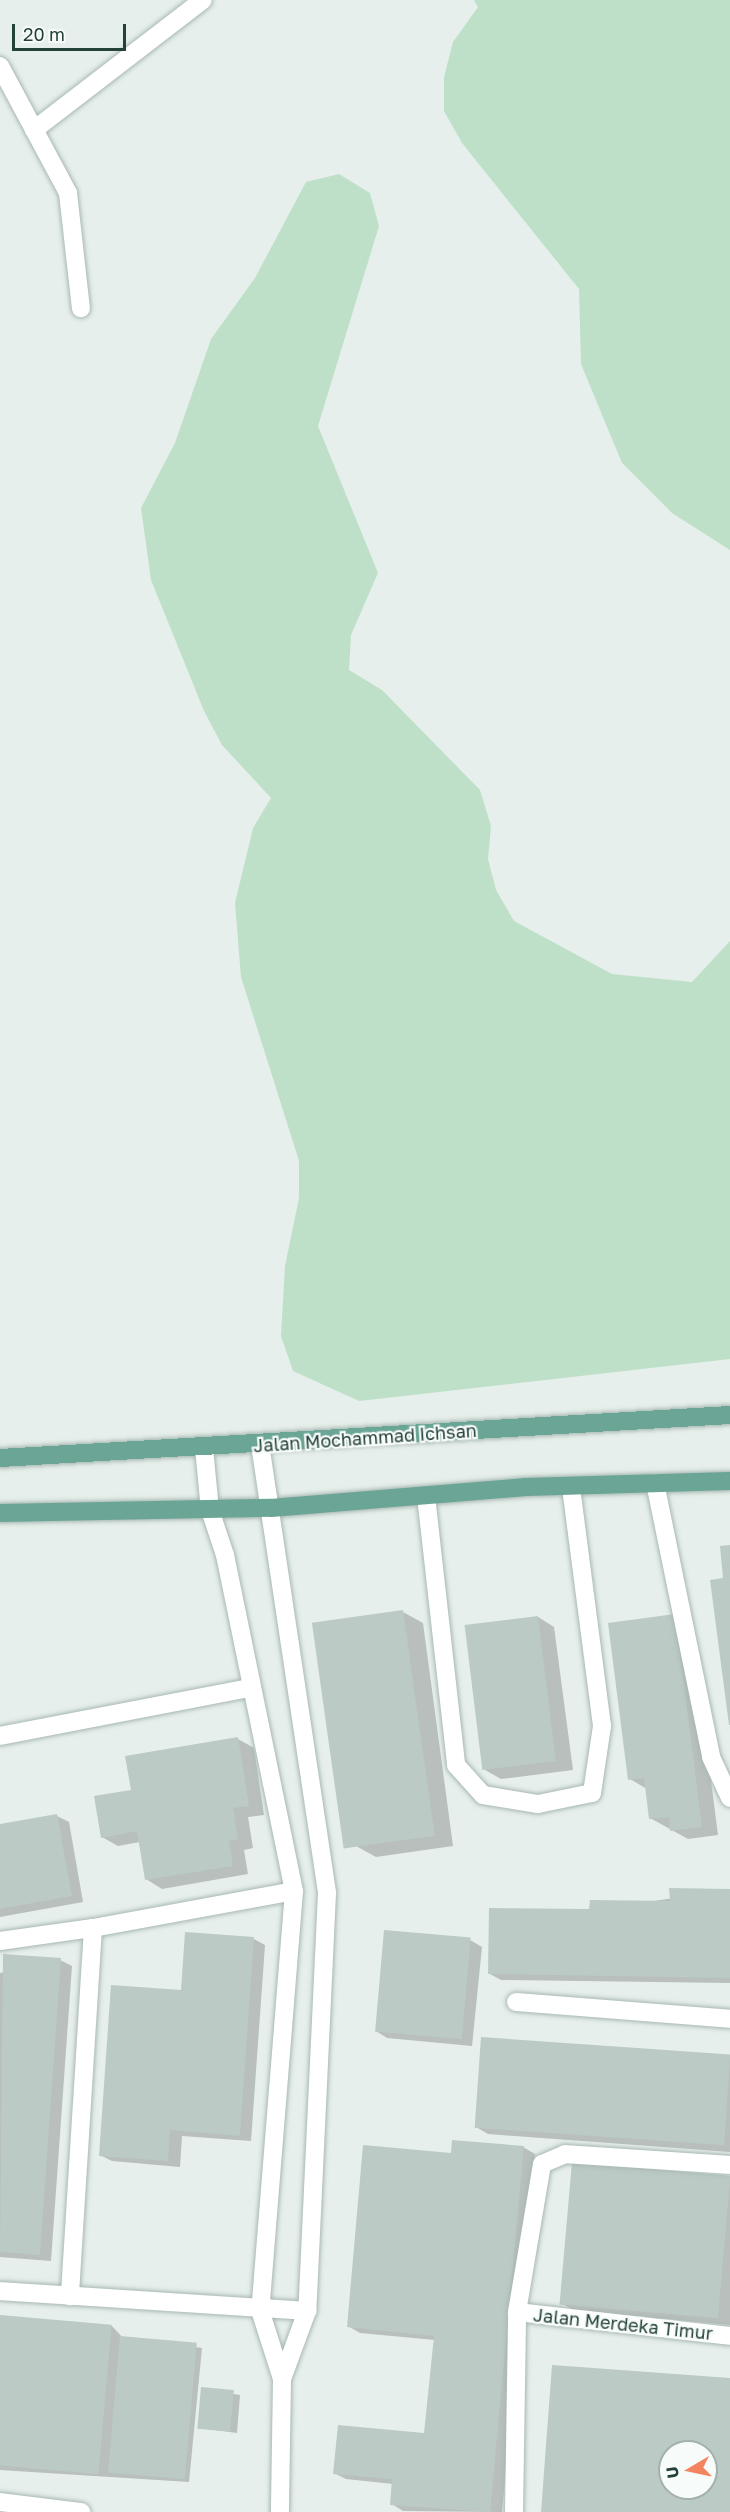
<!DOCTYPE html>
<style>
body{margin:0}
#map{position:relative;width:730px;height:2512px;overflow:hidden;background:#e6efeb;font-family:"Golos Text",sans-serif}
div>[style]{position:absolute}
.green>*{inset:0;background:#bfe0c8}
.shadow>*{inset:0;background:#0003}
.building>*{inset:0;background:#bbcac4;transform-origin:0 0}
.roads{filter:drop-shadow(0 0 2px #a8b8b2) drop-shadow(0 0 2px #a8b8b2)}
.minor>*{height:18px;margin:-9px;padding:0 9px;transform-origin:9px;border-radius:9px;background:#fff}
.major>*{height:18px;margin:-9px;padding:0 9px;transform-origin:9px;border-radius:9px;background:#6aa596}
span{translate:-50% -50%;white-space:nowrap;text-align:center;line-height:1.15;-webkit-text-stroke:4.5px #f7fbf9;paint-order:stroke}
.street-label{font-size:18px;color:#24423a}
.north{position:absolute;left:658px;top:2440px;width:60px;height:60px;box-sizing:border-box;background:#f7fbf9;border:2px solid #a3b1ad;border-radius:50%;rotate:261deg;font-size:16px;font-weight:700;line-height:24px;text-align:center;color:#24423a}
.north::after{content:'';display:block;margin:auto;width:21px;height:27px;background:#f4845f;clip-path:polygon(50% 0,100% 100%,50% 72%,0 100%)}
.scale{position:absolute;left:12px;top:24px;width:114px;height:27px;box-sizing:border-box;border:3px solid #24423a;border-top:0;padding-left:8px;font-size:18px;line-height:21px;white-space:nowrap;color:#24423a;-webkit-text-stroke:4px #f7fbf9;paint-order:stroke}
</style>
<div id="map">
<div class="green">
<i style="clip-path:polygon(474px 0,730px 0,730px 550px,672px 513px,622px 463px,581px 364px,579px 289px,462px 143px,444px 111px,444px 77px,453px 42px,478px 7px)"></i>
<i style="clip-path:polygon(339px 174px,370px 193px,379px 226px,318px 426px,378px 573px,351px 635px,349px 670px,382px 690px,480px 790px,491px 826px,488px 859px,496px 890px,514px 921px,612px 974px,692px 982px,730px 941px,730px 1359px,359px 1401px,293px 1371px,281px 1336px,285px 1266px,299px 1198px,299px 1161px,241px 977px,235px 903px,253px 828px,271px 798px,222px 745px,204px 711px,151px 580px,141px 508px,175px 443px,211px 339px,255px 278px,306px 182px)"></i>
</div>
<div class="shadow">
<i style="clip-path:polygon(403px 1612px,423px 1623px,453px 1846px,376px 1857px,356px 1846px)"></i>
<i style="clip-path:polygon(538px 1617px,554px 1627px,573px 1770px,501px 1779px,485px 1770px)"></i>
<i style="clip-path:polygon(610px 1624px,691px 1625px,718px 1835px,688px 1839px,650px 1818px,647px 1789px,630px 1779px)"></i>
<i style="clip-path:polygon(238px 1739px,254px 1748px,264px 1815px,248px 1817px,253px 1848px,244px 1850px,248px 1874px,162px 1889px,146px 1879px,140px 1842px,118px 1846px,102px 1837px,132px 1792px)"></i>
<i style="clip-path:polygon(57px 1816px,69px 1822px,83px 1902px,0 1917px,0 1826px)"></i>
<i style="clip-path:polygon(730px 1890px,730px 1983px,501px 1980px,490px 1974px,591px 1910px)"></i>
<i style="clip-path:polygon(254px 1939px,265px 1945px,251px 2141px,182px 2136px,180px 2167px,112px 2161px,100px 2155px,182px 1992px)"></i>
<i style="clip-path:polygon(470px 1940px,482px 1947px,472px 2046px,387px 2038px,376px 2031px)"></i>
<i style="clip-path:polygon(60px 1960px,72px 1966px,51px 2261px,0 2257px,0 1973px)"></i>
<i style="clip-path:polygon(730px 2057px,730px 2152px,488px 2134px,476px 2127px)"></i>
<i style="clip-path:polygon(523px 2147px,535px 2154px,502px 2512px,403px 2511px,392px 2504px,393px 2484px,346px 2479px,334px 2473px,426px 2435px,435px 2340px,360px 2333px,348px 2326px,452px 2154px)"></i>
<i style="clip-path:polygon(730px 2179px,730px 2325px,573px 2310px,561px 2303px)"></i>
<i style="clip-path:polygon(0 2317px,112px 2326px,123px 2338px,202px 2348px,189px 2482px,0 2470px)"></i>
<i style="clip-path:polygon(202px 2389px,240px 2395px,237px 2433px,200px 2428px)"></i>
</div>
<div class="building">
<i style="clip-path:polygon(730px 1545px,730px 1725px,729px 1725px,710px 1580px,723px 1578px,720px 1546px)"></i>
<i style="left:403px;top:1610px;width:228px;height:92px;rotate:82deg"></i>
<i style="clip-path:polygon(675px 1614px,702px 1827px,670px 1831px,669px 1817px,649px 1819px,644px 1778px,628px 1780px,608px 1623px)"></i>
<i style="left:538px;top:1616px;width:146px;height:74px;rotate:83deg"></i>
<i style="clip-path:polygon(238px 1737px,249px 1806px,233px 1808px,238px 1839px,229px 1841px,233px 1866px,145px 1880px,137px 1831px,101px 1838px,94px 1796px,131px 1790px,125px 1756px)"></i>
<i style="clip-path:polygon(57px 1814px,72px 1896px,0 1909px,0 1824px)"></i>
<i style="clip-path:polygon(669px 1888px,730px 1889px,730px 1978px,488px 1974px,489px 1908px,589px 1909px,590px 1900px,670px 1901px)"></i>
<i style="left:384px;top:1930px;width:87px;height:102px;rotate:5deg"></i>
<i style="clip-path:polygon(185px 1932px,254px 1937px,240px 2136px,170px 2130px,168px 2161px,99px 2156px,111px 1985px,181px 1990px)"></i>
<i style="clip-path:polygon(3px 1954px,61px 1958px,40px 2255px,0 2252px)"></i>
<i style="left:481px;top:2037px;width:250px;height:91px;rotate:4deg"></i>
<i style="clip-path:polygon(452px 2140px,524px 2146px,490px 2512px,390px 2505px,392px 2479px,333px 2474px,338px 2425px,424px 2433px,434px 2336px,347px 2327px,363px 2145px,451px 2153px)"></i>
<i style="left:572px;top:2162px;width:159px;height:143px;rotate:5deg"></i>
<i style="left:0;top:2315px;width:112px;height:150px;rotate:5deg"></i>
<i style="left:120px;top:2336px;width:77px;height:137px;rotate:5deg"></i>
<i style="clip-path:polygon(evenodd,552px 2365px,730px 2378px,730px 2512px,541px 2512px,552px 2365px,670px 2452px,706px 2452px,706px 2488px,670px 2488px,670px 2452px)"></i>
<i style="left:201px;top:2387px;width:33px;height:42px;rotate:5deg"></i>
</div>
<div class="roads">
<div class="minor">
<i style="left:0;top:66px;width:144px;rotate:61.8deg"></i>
<i style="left:68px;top:193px;width:116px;rotate:83.6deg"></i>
<i style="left:34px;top:130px;width:213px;rotate:-37.6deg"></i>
<i style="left:260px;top:1444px;width:454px;rotate:81.5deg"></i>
<i style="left:327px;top:1893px;width:418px;rotate:92.7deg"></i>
<i style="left:307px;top:2311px;width:72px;rotate:110.2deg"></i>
<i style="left:204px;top:1448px;width:62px;rotate:84.5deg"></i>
<i style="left:210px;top:1510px;width:47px;rotate:71.6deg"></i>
<i style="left:225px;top:1555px;width:343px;rotate:78.4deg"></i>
<i style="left:294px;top:1891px;width:420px;rotate:94.6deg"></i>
<i style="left:260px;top:2310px;width:72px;rotate:72.3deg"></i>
<i style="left:282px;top:2379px;width:133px;rotate:90.9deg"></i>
<i style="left:655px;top:1483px;width:280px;rotate:78.4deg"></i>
<i style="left:711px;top:1757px;width:45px;rotate:65.1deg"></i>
<i style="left:426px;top:1496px;width:271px;rotate:83.6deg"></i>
<i style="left:456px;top:1765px;width:40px;rotate:48deg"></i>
<i style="left:483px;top:1795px;width:56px;rotate:9.3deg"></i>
<i style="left:538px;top:1804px;width:55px;rotate:-11.5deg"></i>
<i style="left:592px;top:1793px;width:68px;rotate:-81.5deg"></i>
<i style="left:602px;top:1726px;width:242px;rotate:-97.4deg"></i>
<i style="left:0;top:1736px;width:254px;rotate:-10.9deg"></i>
<i style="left:93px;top:1928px;width:204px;rotate:-10.4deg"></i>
<i style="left:0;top:1941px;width:94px;rotate:-8deg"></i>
<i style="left:93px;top:1928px;width:369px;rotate:93.6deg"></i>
<i style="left:516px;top:2002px;width:215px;rotate:4.5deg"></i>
<i style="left:0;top:2291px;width:308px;rotate:3.7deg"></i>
<i style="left:517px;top:2312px;width:214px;rotate:6.4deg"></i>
<i style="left:0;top:2502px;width:82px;rotate:7deg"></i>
<i style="left:514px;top:2512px;width:200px;rotate:-89.1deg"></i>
<i style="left:517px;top:2312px;width:150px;rotate:-80.4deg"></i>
<i style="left:542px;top:2164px;width:25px;rotate:-23deg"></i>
<i style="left:565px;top:2154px;width:165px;rotate:3.8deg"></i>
</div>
<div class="major">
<i style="left:0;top:1458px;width:731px;rotate:-3.37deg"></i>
<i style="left:0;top:1513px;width:271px;rotate:-1.1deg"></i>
<i style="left:271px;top:1508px;width:256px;rotate:-4.7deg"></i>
<i style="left:526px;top:1487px;width:204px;rotate:-1.7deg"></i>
</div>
</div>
<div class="street-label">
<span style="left:365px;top:1438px;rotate:-4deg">Jalan Mochammad Ichsan</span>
<span style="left:623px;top:2324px;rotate:6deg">Jalan Merdeka Timur</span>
</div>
<div class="north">U</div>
<div class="scale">20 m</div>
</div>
